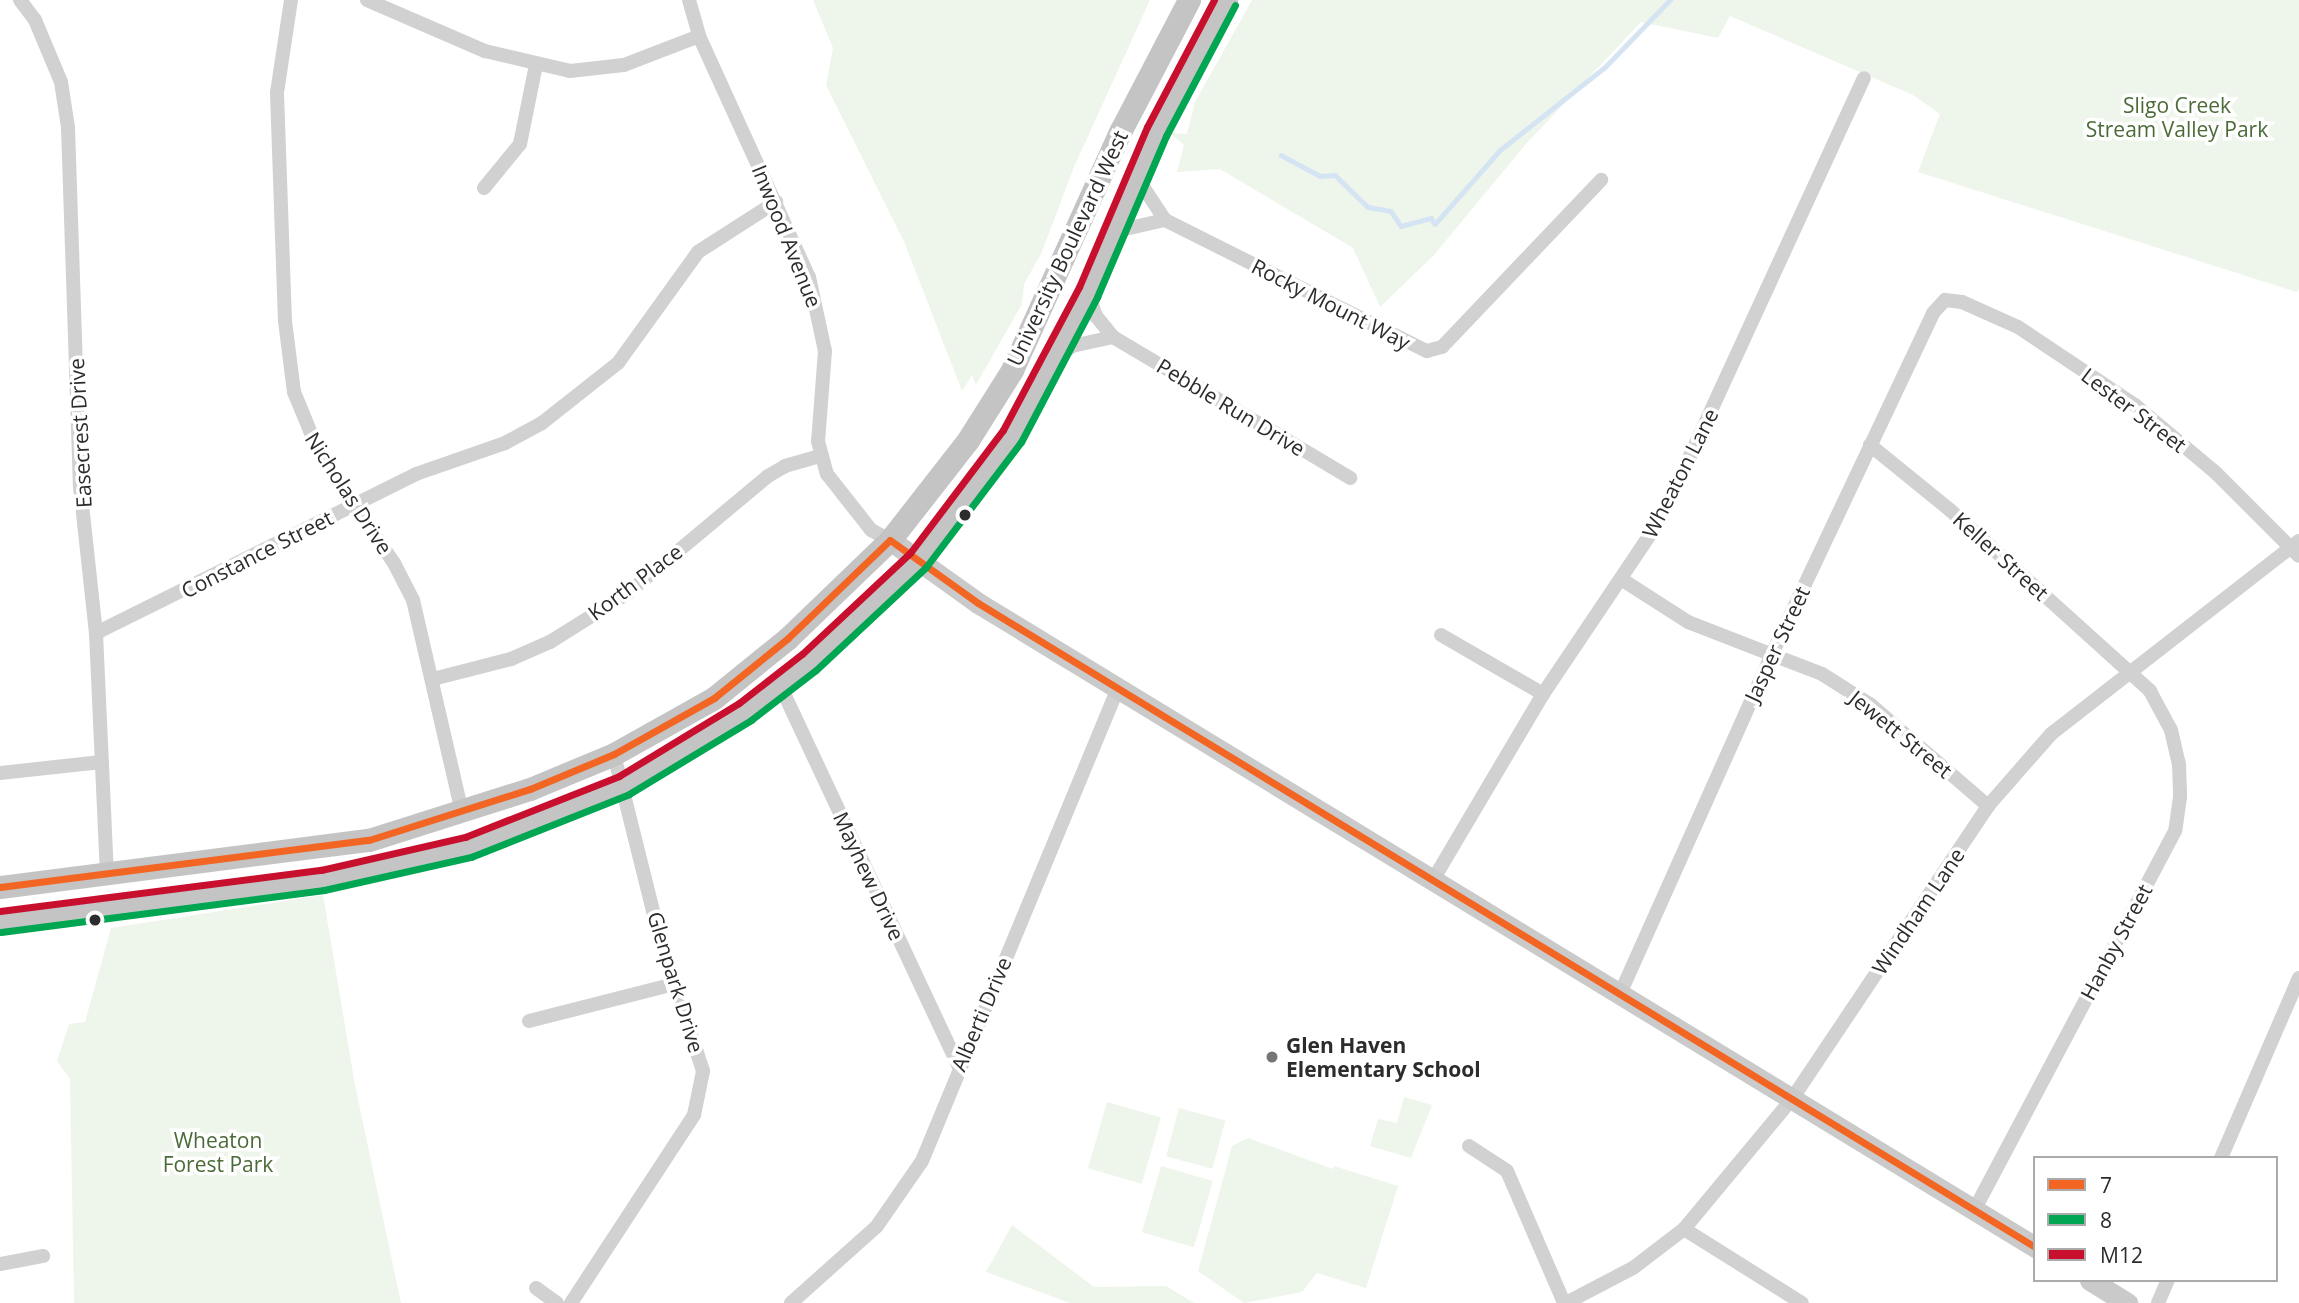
<!DOCTYPE html>
<style>
body{margin:0}
#map{position:relative;width:2299px;height:1303px;overflow:hidden;background:#fff;font-family:"Open Sans",sans-serif}
div>[style]{position:absolute}
.green>*{inset:0;background:#eef5ea;transform-origin:0 0}
.stream>*{height:4.5px;margin:-2.25px;padding:0 2.25px;transform-origin:2.25px;border-radius:2.25px;background:#d5e4f2}
.street>*{height:14px;margin:-7px;padding:0 7px;transform-origin:7px;border-radius:7px;background:#d1d1d1}
.secondary>*{height:21px;margin:-10.5px;padding:0 10.5px;transform-origin:10.5px;border-radius:10.5px;background:#cacaca}
.primary>*{height:23px;margin:-11.5px;padding:0 11.5px;transform-origin:11.5px;border-radius:11.5px;background:#c4c4c4}
.bus-1>*{height:7px;margin:-3.5px;padding:0 3.5px;transform-origin:3.5px;border-radius:3.5px;background:#f26522}
.bus-2>*{height:7px;margin:-3.5px;padding:0 3.5px;transform-origin:3.5px;border-radius:3.5px;background:#00a651}
.bus-3>*{height:7px;margin:-3.5px;padding:0 3.5px;transform-origin:3.5px;border-radius:3.5px;background:#c8102e}
.dots>*{width:19px;height:19px;translate:-50% -50%;box-sizing:border-box;border:4px solid #fff;border-radius:50%}
span{translate:-50% -50%;white-space:nowrap;text-align:center;line-height:1.15;-webkit-text-stroke:7px #fff;paint-order:stroke}
.park-label{font-size:21px;color:#4a6b37}
.street-label{font-size:21px;color:#2c2c2c}
.poi-label{font-size:21px;color:#2c2c2c;font-weight:700}
.left{translate:0 -50%;text-align:left}
.legend{position:absolute;left:2033px;top:1156px;width:245px;height:126px;box-sizing:border-box;background:#fff;border:2px solid #ababab;margin:0;padding:9px 12px;list-style:none;font-size:21px;color:#2c2c2c}
.legend li{display:flex;align-items:center;gap:14px;height:35px}
.legend b{width:35px;border:2px solid #ababab}
</style>
<div id="map">
<div class="green">
<i style="clip-path:polygon(813px 0,1150px 0,1074px 167px,1041px 254px,1024px 284px,1022px 304px,976px 385px,972px 375px,962px 391px,905px 244px,826px 85px,833px 48px)"></i>
<i style="clip-path:polygon(1252px 0,2299px 0,2299px 289px,2297px 292px,1918px 172px,1940px 114px,1913px 95px,1730px 16px,1718px 38px,1641px 22px,1526px 144px,1434px 255px,1380px 307px,1353px 248px,1220px 169px,1177px 172px,1184px 145px,1170px 133px,1187px 134px,1195px 102px)"></i>
<i style="clip-path:polygon(323px 895px,355px 1085px,401px 1303px,74px 1303px,70px 1079px,57px 1061px,69px 1024px,85px 1022px,111px 928px)"></i>
<i style="clip-path:polygon(1404px 1097px,1432px 1105px,1411px 1158px,1370px 1146px,1378px 1119px,1397px 1123px)"></i>
<i style="left:1107px;top:1102px;width:56px;height:69px;rotate:16deg"></i>
<i style="left:1179px;top:1108px;width:48px;height:50px;rotate:15deg"></i>
<i style="clip-path:polygon(1248px 1138px,1333px 1169px,1334px 1166px,1398px 1186px,1366px 1288px,1317px 1273px,1302px 1292px,1244px 1303px,1198px 1271px,1232px 1146px)"></i>
<i style="left:1161px;top:1166px;width:54px;height:69px;rotate:16deg"></i>
<i style="clip-path:polygon(1012px 1225px,1094px 1287px,1166px 1286px,1194px 1303px,1070px 1303px,986px 1272px)"></i>
</div>
<div class="stream">
<i style="left:1281px;top:155px;width:44px;rotate:28.3deg"></i>
<i style="left:1320px;top:176px;width:15px;rotate:-4deg"></i>
<i style="left:1335px;top:175px;width:46px;rotate:44.1deg"></i>
<i style="left:1368px;top:207px;width:23px;rotate:10deg"></i>
<i style="left:1391px;top:211px;width:18px;rotate:56deg"></i>
<i style="left:1401px;top:226px;width:31px;rotate:-15deg"></i>
<i style="left:1431px;top:218px;width:7px;rotate:56deg"></i>
<i style="left:1435px;top:224px;width:98px;rotate:-48.7deg"></i>
<i style="left:1500px;top:150px;width:132px;rotate:-38.3deg"></i>
<i style="left:1604px;top:68px;width:95px;rotate:-45.9deg"></i>
</div>
<div class="street">
<i style="left:20px;top:0;width:25px;rotate:53deg"></i>
<i style="left:35px;top:20px;width:67px;rotate:67.2deg"></i>
<i style="left:61px;top:82px;width:46px;rotate:81.2deg"></i>
<i style="left:68px;top:127px;width:359px;rotate:88.1deg"></i>
<i style="left:80px;top:486px;width:148px;rotate:83.8deg"></i>
<i style="left:96px;top:633px;width:242px;rotate:87.4deg"></i>
<i style="left:291px;top:0;width:94px;rotate:98.6deg"></i>
<i style="left:277px;top:93px;width:228px;rotate:88deg"></i>
<i style="left:285px;top:321px;width:72px;rotate:82.8deg"></i>
<i style="left:294px;top:392px;width:68px;rotate:67.6deg"></i>
<i style="left:320px;top:455px;width:131px;rotate:55.6deg"></i>
<i style="left:394px;top:563px;width:42px;rotate:62.8deg"></i>
<i style="left:413px;top:600px;width:218px;rotate:77deg"></i>
<i style="left:367px;top:0;width:129px;rotate:23.4deg"></i>
<i style="left:485px;top:51px;width:87px;rotate:13.2deg"></i>
<i style="left:570px;top:71px;width:54px;rotate:-6.3deg"></i>
<i style="left:624px;top:65px;width:80px;rotate:-21.1deg"></i>
<i style="left:689px;top:0;width:37px;rotate:74deg"></i>
<i style="left:699px;top:36px;width:265px;rotate:65.5deg"></i>
<i style="left:809px;top:277px;width:76px;rotate:77.8deg"></i>
<i style="left:825px;top:351px;width:90px;rotate:94.4deg"></i>
<i style="left:818px;top:441px;width:34px;rotate:75deg"></i>
<i style="left:827px;top:474px;width:71px;rotate:51.8deg"></i>
<i style="left:871px;top:530px;width:21px;rotate:28deg"></i>
<i style="left:1136px;top:176px;width:53px;rotate:56.6deg"></i>
<i style="left:1165px;top:220px;width:293px;rotate:26.6deg"></i>
<i style="left:1427px;top:351px;width:16px;rotate:-15deg"></i>
<i style="left:1442px;top:347px;width:231px;rotate:-46.4deg"></i>
<i style="left:484px;top:188px;width:57px;rotate:-50.7deg"></i>
<i style="left:520px;top:144px;width:81px;rotate:-78.6deg"></i>
<i style="left:1112px;top:232px;width:54px;rotate:-12.8deg"></i>
<i style="left:1088px;top:292px;width:25px;rotate:72deg"></i>
<i style="left:1096px;top:316px;width:27px;rotate:51deg"></i>
<i style="left:1113px;top:337px;width:276px;rotate:30.7deg"></i>
<i style="left:1059px;top:356px;width:16px;rotate:-38deg"></i>
<i style="left:1072px;top:346px;width:42px;rotate:-12.4deg"></i>
<i style="left:1870px;top:445px;width:103px;rotate:39.1deg"></i>
<i style="left:1950px;top:510px;width:270px;rotate:42.1deg"></i>
<i style="left:2150px;top:691px;width:44px;rotate:61.7deg"></i>
<i style="left:2171px;top:730px;width:35px;rotate:77deg"></i>
<i style="left:2179px;top:764px;width:33px;rotate:88deg"></i>
<i style="left:2180px;top:797px;width:34px;rotate:98deg"></i>
<i style="left:2175px;top:831px;width:429px;rotate:117.9deg"></i>
<i style="left:1621px;top:579px;width:80px;rotate:32.7deg"></i>
<i style="left:1688px;top:622px;width:144px;rotate:21.2deg"></i>
<i style="left:1822px;top:674px;width:58px;rotate:32.3deg"></i>
<i style="left:1871px;top:705px;width:155px;rotate:40.8deg"></i>
<i style="left:96px;top:633px;width:357px;rotate:-26.4deg"></i>
<i style="left:416px;top:474px;width:94px;rotate:-19.2deg"></i>
<i style="left:505px;top:443px;width:42px;rotate:-28.4deg"></i>
<i style="left:542px;top:423px;width:97px;rotate:-38.3deg"></i>
<i style="left:618px;top:363px;width:137px;rotate:-54.2deg"></i>
<i style="left:698px;top:252px;width:93px;rotate:-32.7deg"></i>
<i style="left:1441px;top:635px;width:118px;rotate:30deg"></i>
<i style="left:433px;top:679px;width:81px;rotate:-14.4deg"></i>
<i style="left:511px;top:659px;width:43px;rotate:-23.6deg"></i>
<i style="left:550px;top:642px;width:92px;rotate:-32.1deg"></i>
<i style="left:628px;top:593px;width:182px;rotate:-39.9deg"></i>
<i style="left:768px;top:476px;width:20px;rotate:-30deg"></i>
<i style="left:785px;top:466px;width:37px;rotate:-16deg"></i>
<i style="left:780px;top:685px;width:422px;rotate:64.9deg"></i>
<i style="left:0;top:773px;width:102px;rotate:-6.2deg"></i>
<i style="left:1433px;top:880px;width:216px;rotate:-59.4deg"></i>
<i style="left:1543px;top:694px;width:213px;rotate:-56.1deg"></i>
<i style="left:1662px;top:517px;width:483px;rotate:-65.3deg"></i>
<i style="left:1620px;top:994px;width:372px;rotate:-65.9deg"></i>
<i style="left:1772px;top:654px;width:377px;rotate:-64.7deg"></i>
<i style="left:1933px;top:313px;width:18px;rotate:-47deg"></i>
<i style="left:1945px;top:300px;width:17px;rotate:7deg"></i>
<i style="left:1962px;top:302px;width:61px;rotate:24.1deg"></i>
<i style="left:2018px;top:327px;width:141px;rotate:33.7deg"></i>
<i style="left:2135px;top:405px;width:106px;rotate:40deg"></i>
<i style="left:2216px;top:473px;width:117px;rotate:45deg"></i>
<i style="left:529px;top:1021px;width:150px;rotate:-14.3deg"></i>
<i style="left:1469px;top:1146px;width:45px;rotate:33.3deg"></i>
<i style="left:1507px;top:1171px;width:144px;rotate:66.6deg"></i>
<i style="left:2221px;top:1158px;width:196px;rotate:-66.6deg"></i>
<i style="left:1684px;top:1229px;width:139px;rotate:32.1deg"></i>
<i style="left:0;top:1264px;width:44px;rotate:-10.5deg"></i>
<i style="left:536px;top:1288px;width:26px;rotate:36deg"></i>
<i style="left:571px;top:1303px;width:225px;rotate:-56.8deg"></i>
<i style="left:694px;top:1115px;width:45px;rotate:-78.4deg"></i>
<i style="left:703px;top:1071px;width:139px;rotate:-108deg"></i>
<i style="left:660px;top:939px;width:191px;rotate:-104deg"></i>
<i style="left:791px;top:1303px;width:115px;rotate:-41.8deg"></i>
<i style="left:877px;top:1226px;width:79px;rotate:-55.3deg"></i>
<i style="left:922px;top:1161px;width:512px;rotate:-67.49deg"></i>
<i style="left:1566px;top:1303px;width:76px;rotate:-27.6deg"></i>
<i style="left:1633px;top:1268px;width:64px;rotate:-37.4deg"></i>
<i style="left:1684px;top:1229px;width:169px;rotate:-50.3deg"></i>
<i style="left:1792px;top:1099px;width:353px;rotate:-56.2deg"></i>
<i style="left:1988px;top:806px;width:96px;rotate:-48.8deg"></i>
<i style="left:2051px;top:734px;width:314px;rotate:-37.9deg"></i>
<i style="left:2158px;top:1303px;width:25px;rotate:-67deg"></i>
</div>
<div class="secondary">
<i style="left:890px;top:540px;width:108px;rotate:35.6deg"></i>
<i style="left:978px;top:603px;width:1238px;rotate:31.35deg"></i>
<i style="left:2090px;top:1280px;width:44px;rotate:31.9deg"></i>
</div>
<div class="primary">
<i style="left:0;top:887px;width:372px;rotate:-7.3deg"></i>
<i style="left:369px;top:840px;width:169px;rotate:-17.6deg"></i>
<i style="left:530px;top:789px;width:91px;rotate:-22.6deg"></i>
<i style="left:614px;top:754px;width:115px;rotate:-29.2deg"></i>
<i style="left:714px;top:698px;width:95px;rotate:-39deg"></i>
<i style="left:788px;top:638px;width:141px;rotate:-43.9deg"></i>
<i style="left:890px;top:540px;width:127px;rotate:-52deg"></i>
<i style="left:968px;top:440px;width:83px;rotate:-57.8deg"></i>
<i style="left:1012px;top:370px;width:264px;rotate:-65.6deg"></i>
<i style="left:1121px;top:130px;width:147px;rotate:-62.4deg"></i>
<i style="left:0;top:922px;width:326px;rotate:-7.4deg"></i>
<i style="left:323px;top:880px;width:149px;rotate:-12.8deg"></i>
<i style="left:468px;top:847px;width:168px;rotate:-21.7deg"></i>
<i style="left:624px;top:785px;width:141px;rotate:-31.1deg"></i>
<i style="left:745px;top:712px;width:81px;rotate:-38deg"></i>
<i style="left:809px;top:662px;width:149px;rotate:-43.1deg"></i>
<i style="left:918px;top:560px;width:156px;rotate:-52.8deg"></i>
<i style="left:1012px;top:436px;width:163px;rotate:-62.2deg"></i>
<i style="left:1088px;top:292px;width:175px;rotate:-66.8deg"></i>
<i style="left:1157px;top:131px;width:148px;rotate:-62.2deg"></i>
</div>
<div class="bus-1">
<i style="left:0;top:887px;width:372px;rotate:-7.3deg"></i>
<i style="left:369px;top:840px;width:169px;rotate:-17.6deg"></i>
<i style="left:530px;top:789px;width:91px;rotate:-22.6deg"></i>
<i style="left:614px;top:754px;width:115px;rotate:-29.2deg"></i>
<i style="left:714px;top:698px;width:95px;rotate:-39deg"></i>
<i style="left:788px;top:638px;width:141px;rotate:-43.9deg"></i>
<i style="left:890px;top:540px;width:108px;rotate:35.6deg"></i>
<i style="left:978px;top:603px;width:1238px;rotate:31.35deg"></i>
</div>
<div class="bus-2">
<i style="left:1px;top:932px;width:326px;rotate:-7.4deg"></i>
<i style="left:324px;top:890px;width:151px;rotate:-12.7deg"></i>
<i style="left:471px;top:857px;width:170px;rotate:-21.7deg"></i>
<i style="left:629px;top:794px;width:143px;rotate:-31.2deg"></i>
<i style="left:751px;top:720px;width:82px;rotate:-37.6deg"></i>
<i style="left:816px;top:670px;width:151px;rotate:-43.1deg"></i>
<i style="left:926px;top:567px;width:157px;rotate:-52.8deg"></i>
<i style="left:1021px;top:442px;width:164px;rotate:-62.3deg"></i>
<i style="left:1097px;top:297px;width:175px;rotate:-66.8deg"></i>
<i style="left:1166px;top:136px;width:148px;rotate:-62.2deg"></i>
</div>
<div class="bus-3">
<i style="left:0;top:911px;width:324px;rotate:-7.3deg"></i>
<i style="left:321px;top:870px;width:148px;rotate:-12.9deg"></i>
<i style="left:465px;top:837px;width:166px;rotate:-21.6deg"></i>
<i style="left:619px;top:776px;width:140px;rotate:-31.3deg"></i>
<i style="left:739px;top:703px;width:80px;rotate:-37.9deg"></i>
<i style="left:802px;top:654px;width:148px;rotate:-43.1deg"></i>
<i style="left:910px;top:553px;width:154px;rotate:-52.9deg"></i>
<i style="left:1003px;top:430px;width:162px;rotate:-62deg"></i>
<i style="left:1079px;top:287px;width:174px;rotate:-67deg"></i>
<i style="left:1147px;top:127px;width:144px;rotate:-62.2deg"></i>
</div>
<div class="dots">
<i style="left:965px;top:515px;background:#2c2c2c"></i>
<i style="left:95px;top:920px;background:#2c2c2c"></i>
<i style="left:1272px;top:1057px;background:#767676"></i>
</div>
<div class="park-label">
<span style="left:2177px;top:117px">Sligo Creek<br>Stream Valley Park</span>
<span style="left:218px;top:1152px">Wheaton<br>Forest Park</span>
</div>
<div class="street-label">
<span style="left:787px;top:236px;rotate:68deg">Inwood Avenue</span>
<span style="left:1067px;top:248px;rotate:-65deg">University Boulevard West</span>
<span style="left:1331px;top:304px;rotate:27deg">Rocky Mount Way</span>
<span style="left:1231px;top:407px;rotate:31deg">Pebble Run Drive</span>
<span style="left:2134px;top:410px;rotate:37deg">Lester Street</span>
<span style="left:80px;top:433px;rotate:-93deg">Easecrest Drive</span>
<span style="left:1680px;top:473px;rotate:-63deg">Wheaton Lane</span>
<span style="left:349px;top:493px;rotate:57deg">Nicholas Drive</span>
<span style="left:257px;top:554px;rotate:-27deg">Constance Street</span>
<span style="left:2001px;top:556px;rotate:42deg">Keller Street</span>
<span style="left:635px;top:582px;rotate:-37deg">Korth Place</span>
<span style="left:1777px;top:644px;rotate:-65deg">Jasper Street</span>
<span style="left:1901px;top:734px;rotate:39deg">Jewett Street</span>
<span style="left:869px;top:876px;rotate:65deg">Mayhew Drive</span>
<span style="left:1918px;top:911px;rotate:-56deg">Windham Lane</span>
<span style="left:2116px;top:942px;rotate:-62deg">Hanby Street</span>
<span style="left:676px;top:982px;rotate:73deg">Glenpark Drive</span>
<span style="left:981px;top:1014px;rotate:-67deg">Alberti Drive</span>
</div>
<div class="poi-label">
<span class="left" style="left:1286px;top:1057px">Glen Haven<br>Elementary School</span>
</div>
<ul class="legend">
<li><b style="height:9px;background:#f26522"></b>7</li>
<li><b style="height:9px;background:#00a651"></b>8</li>
<li><b style="height:9px;background:#c8102e"></b>M12</li>
</ul>
</div>
